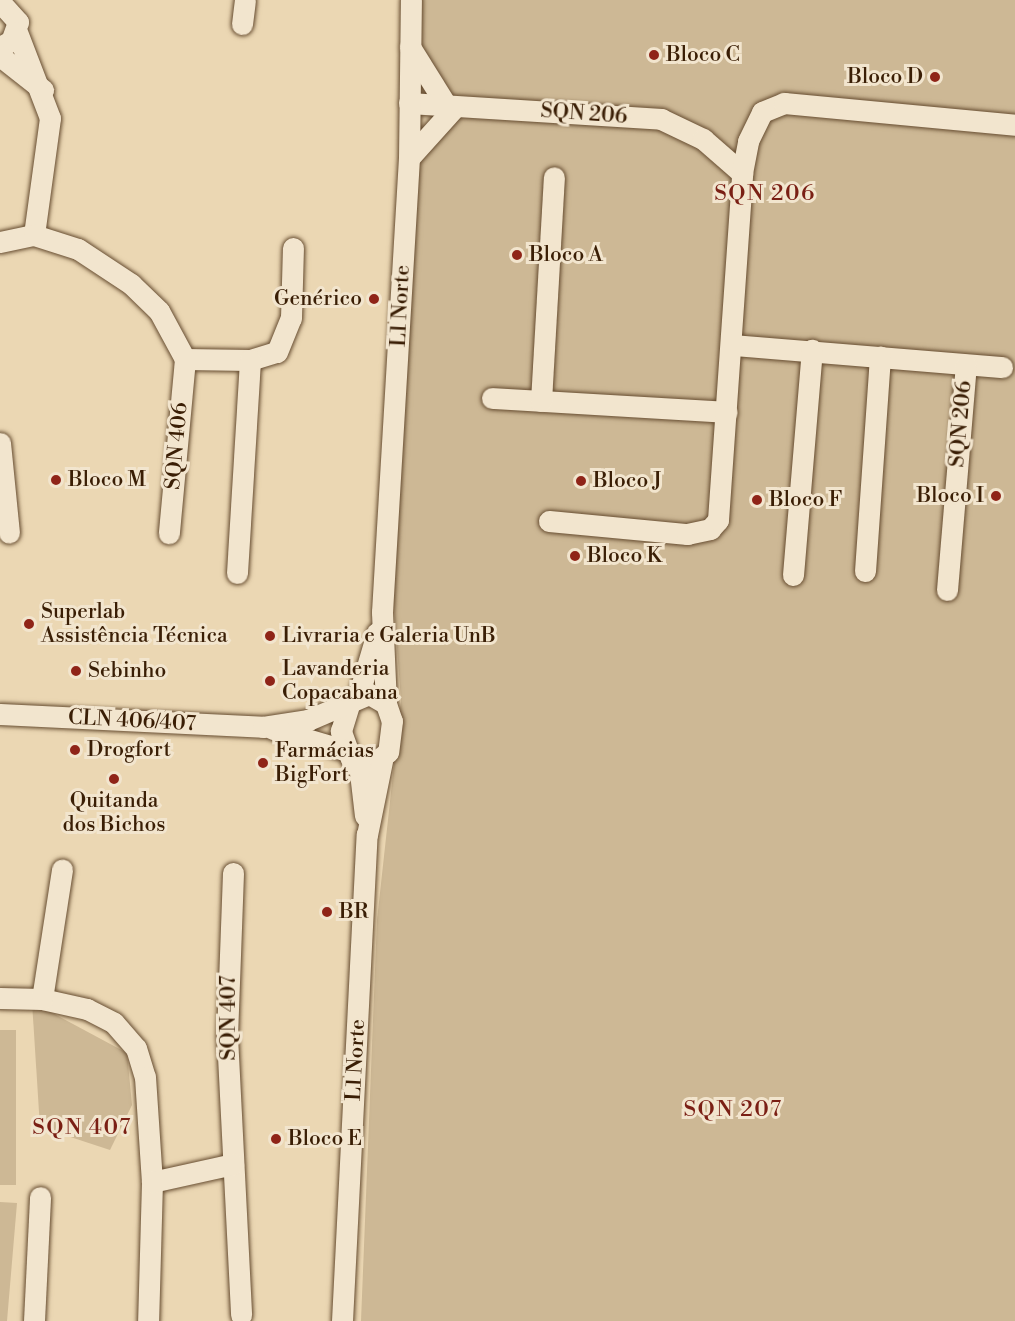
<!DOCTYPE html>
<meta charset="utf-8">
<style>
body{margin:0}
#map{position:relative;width:1015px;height:1321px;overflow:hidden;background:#ebd7b3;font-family:"Libre Bodoni",serif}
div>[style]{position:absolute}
.green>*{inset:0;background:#cdb895;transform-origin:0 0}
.roads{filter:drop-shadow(0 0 2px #664c30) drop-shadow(0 0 2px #664c30)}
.minor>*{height:21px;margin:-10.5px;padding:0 10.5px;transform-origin:10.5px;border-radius:10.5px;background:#f2e5ce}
.dots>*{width:16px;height:16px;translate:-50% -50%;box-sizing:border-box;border:3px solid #f2e5ce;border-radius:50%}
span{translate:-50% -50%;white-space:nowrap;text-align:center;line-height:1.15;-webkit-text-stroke:6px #f2e5ce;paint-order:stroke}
.poi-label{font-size:21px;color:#3a1e05}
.left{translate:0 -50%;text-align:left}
.right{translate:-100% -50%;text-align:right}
.street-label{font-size:21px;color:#3a1e05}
.neighbourhood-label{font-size:22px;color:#7a1f14;letter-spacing:1.5px}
</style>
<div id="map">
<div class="green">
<i style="clip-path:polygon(421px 0,1015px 0,1015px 1321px,361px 1321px,377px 920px,401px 701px,393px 593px,416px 160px,451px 117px,418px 45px)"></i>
<i style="clip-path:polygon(32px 1002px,127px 1053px,132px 1105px,110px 1150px,40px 1127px)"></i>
<i style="left:0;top:1030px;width:16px;height:155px"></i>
<i style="clip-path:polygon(0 1202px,17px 1203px,7px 1321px,0 1321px)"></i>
</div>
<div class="roads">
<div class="minor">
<i style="left:0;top:2px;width:27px;rotate:48deg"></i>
<i style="left:18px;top:22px;width:20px;rotate:110deg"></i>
<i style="left:11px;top:41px;width:13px;rotate:151deg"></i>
<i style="left:242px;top:24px;width:24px;rotate:-83deg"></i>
<i style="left:17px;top:32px;width:92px;rotate:69deg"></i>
<i style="left:50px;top:118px;width:118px;rotate:97.8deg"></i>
<i style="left:410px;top:47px;width:72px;rotate:58.1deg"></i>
<i style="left:0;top:56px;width:55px;rotate:38.3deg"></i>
<i style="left:409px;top:103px;width:253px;rotate:3.6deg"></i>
<i style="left:661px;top:119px;width:47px;rotate:25.5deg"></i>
<i style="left:703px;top:139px;width:52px;rotate:41.1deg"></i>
<i style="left:409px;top:158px;width:67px;rotate:-48deg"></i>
<i style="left:0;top:242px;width:35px;rotate:-12deg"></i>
<i style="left:34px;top:235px;width:46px;rotate:17.7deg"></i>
<i style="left:78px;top:249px;width:64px;rotate:33.4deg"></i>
<i style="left:131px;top:284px;width:39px;rotate:44deg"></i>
<i style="left:159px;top:311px;width:55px;rotate:61.6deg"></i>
<i style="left:185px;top:359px;width:175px;rotate:95.3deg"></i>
<i style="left:733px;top:345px;width:270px;rotate:4.7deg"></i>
<i style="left:185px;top:359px;width:65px;rotate:0.9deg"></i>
<i style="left:250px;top:360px;width:28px;rotate:-17deg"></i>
<i style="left:277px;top:352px;width:37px;rotate:-68deg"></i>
<i style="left:291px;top:318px;width:70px;rotate:-88.4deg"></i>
<i style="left:492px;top:398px;width:235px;rotate:3.4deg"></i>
<i style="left:541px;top:401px;width:224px;rotate:-86.7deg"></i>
<i style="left:0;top:443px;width:90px;rotate:84.3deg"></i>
<i style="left:549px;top:521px;width:139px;rotate:5.4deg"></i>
<i style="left:687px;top:534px;width:24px;rotate:-12deg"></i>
<i style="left:710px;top:529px;width:12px;rotate:-48deg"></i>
<i style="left:718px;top:520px;width:348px;rotate:-86deg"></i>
<i style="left:742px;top:173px;width:33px;rotate:-79deg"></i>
<i style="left:748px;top:141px;width:32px;rotate:-64deg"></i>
<i style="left:762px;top:112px;width:24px;rotate:-22deg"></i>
<i style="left:784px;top:103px;width:232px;rotate:5.4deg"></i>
<i style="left:865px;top:571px;width:215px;rotate:-86deg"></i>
<i style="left:237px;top:573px;width:213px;rotate:-86.5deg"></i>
<i style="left:793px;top:575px;width:226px;rotate:-85.2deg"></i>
<i style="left:947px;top:590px;width:226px;rotate:-85.2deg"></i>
<i style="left:369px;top:694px;width:20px;rotate:30deg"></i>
<i style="left:386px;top:704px;width:18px;rotate:71deg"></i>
<i style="left:392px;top:721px;width:31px;rotate:97deg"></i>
<i style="left:388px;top:752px;width:23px;rotate:142deg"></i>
<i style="left:370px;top:766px;width:20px;rotate:-160deg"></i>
<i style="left:351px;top:759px;width:30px;rotate:-110deg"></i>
<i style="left:341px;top:731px;width:30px;rotate:-73deg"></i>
<i style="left:350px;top:702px;width:21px;rotate:-23deg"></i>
<i style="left:358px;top:697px;width:67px;rotate:-73.5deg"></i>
<i style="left:386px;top:704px;width:92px;rotate:-92.5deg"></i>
<i style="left:382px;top:612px;width:455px;rotate:-86.6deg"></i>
<i style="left:409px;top:158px;width:158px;rotate:-89.3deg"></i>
<i style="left:0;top:714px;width:263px;rotate:2.8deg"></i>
<i style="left:263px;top:727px;width:46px;rotate:-8.8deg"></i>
<i style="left:308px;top:720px;width:46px;rotate:-23.2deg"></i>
<i style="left:273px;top:729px;width:74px;rotate:16.5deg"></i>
<i style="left:359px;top:764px;width:52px;rotate:83.4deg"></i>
<i style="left:233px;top:873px;width:163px;rotate:92.1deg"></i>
<i style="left:227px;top:1036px;width:279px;rotate:87.1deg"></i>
<i style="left:0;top:998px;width:42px;rotate:1.4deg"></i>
<i style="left:42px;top:999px;width:46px;rotate:12.5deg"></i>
<i style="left:87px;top:1009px;width:30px;rotate:27deg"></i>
<i style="left:114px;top:1023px;width:33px;rotate:49deg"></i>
<i style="left:136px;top:1048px;width:30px;rotate:73deg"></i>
<i style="left:145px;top:1077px;width:105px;rotate:86.2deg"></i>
<i style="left:152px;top:1182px;width:139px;rotate:91.6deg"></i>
<i style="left:42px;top:999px;width:131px;rotate:-81.2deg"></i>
<i style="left:152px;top:1182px;width:83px;rotate:-12.5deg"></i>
<i style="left:34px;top:1321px;width:124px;rotate:-87.2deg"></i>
<i style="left:342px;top:1321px;width:487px;rotate:-87.1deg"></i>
<i style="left:367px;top:835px;width:76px;rotate:-78.5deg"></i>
</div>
</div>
<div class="dots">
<i style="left:654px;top:55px;background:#8f2418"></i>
<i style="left:935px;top:77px;background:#8f2418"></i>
<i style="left:517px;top:255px;background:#8f2418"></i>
<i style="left:374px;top:299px;background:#8f2418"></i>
<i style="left:56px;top:480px;background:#8f2418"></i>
<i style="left:581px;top:481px;background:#8f2418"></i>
<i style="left:996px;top:496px;background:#8f2418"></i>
<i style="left:757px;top:500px;background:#8f2418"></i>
<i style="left:575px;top:556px;background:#8f2418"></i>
<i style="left:29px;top:624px;background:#8f2418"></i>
<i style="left:270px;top:636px;background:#8f2418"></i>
<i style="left:76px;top:671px;background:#8f2418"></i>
<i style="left:270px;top:681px;background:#8f2418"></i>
<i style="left:75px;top:750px;background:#8f2418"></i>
<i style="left:263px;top:763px;background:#8f2418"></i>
<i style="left:114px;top:779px;background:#8f2418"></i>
<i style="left:327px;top:912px;background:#8f2418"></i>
<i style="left:276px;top:1139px;background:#8f2418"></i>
</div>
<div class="poi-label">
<span class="left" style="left:666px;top:55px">Bloco C</span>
<span class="right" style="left:923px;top:77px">Bloco D</span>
<span class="left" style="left:529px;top:255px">Bloco A</span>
<span class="right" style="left:362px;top:299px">Genérico</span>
<span class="left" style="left:68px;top:480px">Bloco M</span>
<span class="left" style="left:593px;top:481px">Bloco J</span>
<span class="right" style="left:984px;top:496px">Bloco I</span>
<span class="left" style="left:769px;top:500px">Bloco F</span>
<span class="left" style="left:587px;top:556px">Bloco K</span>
<span class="left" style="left:41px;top:624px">Superlab<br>Assistência Técnica</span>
<span class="left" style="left:282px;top:636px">Livraria e Galeria UnB</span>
<span class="left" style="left:282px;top:681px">Lavanderia<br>Copacabana</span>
<span class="left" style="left:88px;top:671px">Sebinho</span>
<span class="left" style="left:87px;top:750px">Drogfort</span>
<span class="left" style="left:275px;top:763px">Farmácias<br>BigFort</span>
<span style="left:114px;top:813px">Quitanda<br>dos Bichos</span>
<span class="left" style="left:339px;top:912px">BR</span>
<span class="left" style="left:288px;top:1139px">Bloco E</span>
</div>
<div class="street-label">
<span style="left:584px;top:114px;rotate:4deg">SQN 206</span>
<span style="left:401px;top:306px;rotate:-87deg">L1 Norte</span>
<span style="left:961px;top:424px;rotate:-85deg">SQN 206</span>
<span style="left:177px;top:446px;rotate:-85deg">SQN 406</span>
<span style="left:132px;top:721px;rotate:3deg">CLN 406/407</span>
<span style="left:229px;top:1018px;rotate:-90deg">SQN 407</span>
<span style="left:356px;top:1060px;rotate:-87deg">L1 Norte</span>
</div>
<div class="neighbourhood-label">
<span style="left:765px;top:194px">SQN 206</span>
<span style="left:733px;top:1110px">SQN 207</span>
<span style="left:82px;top:1128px">SQN 407</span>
</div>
</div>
